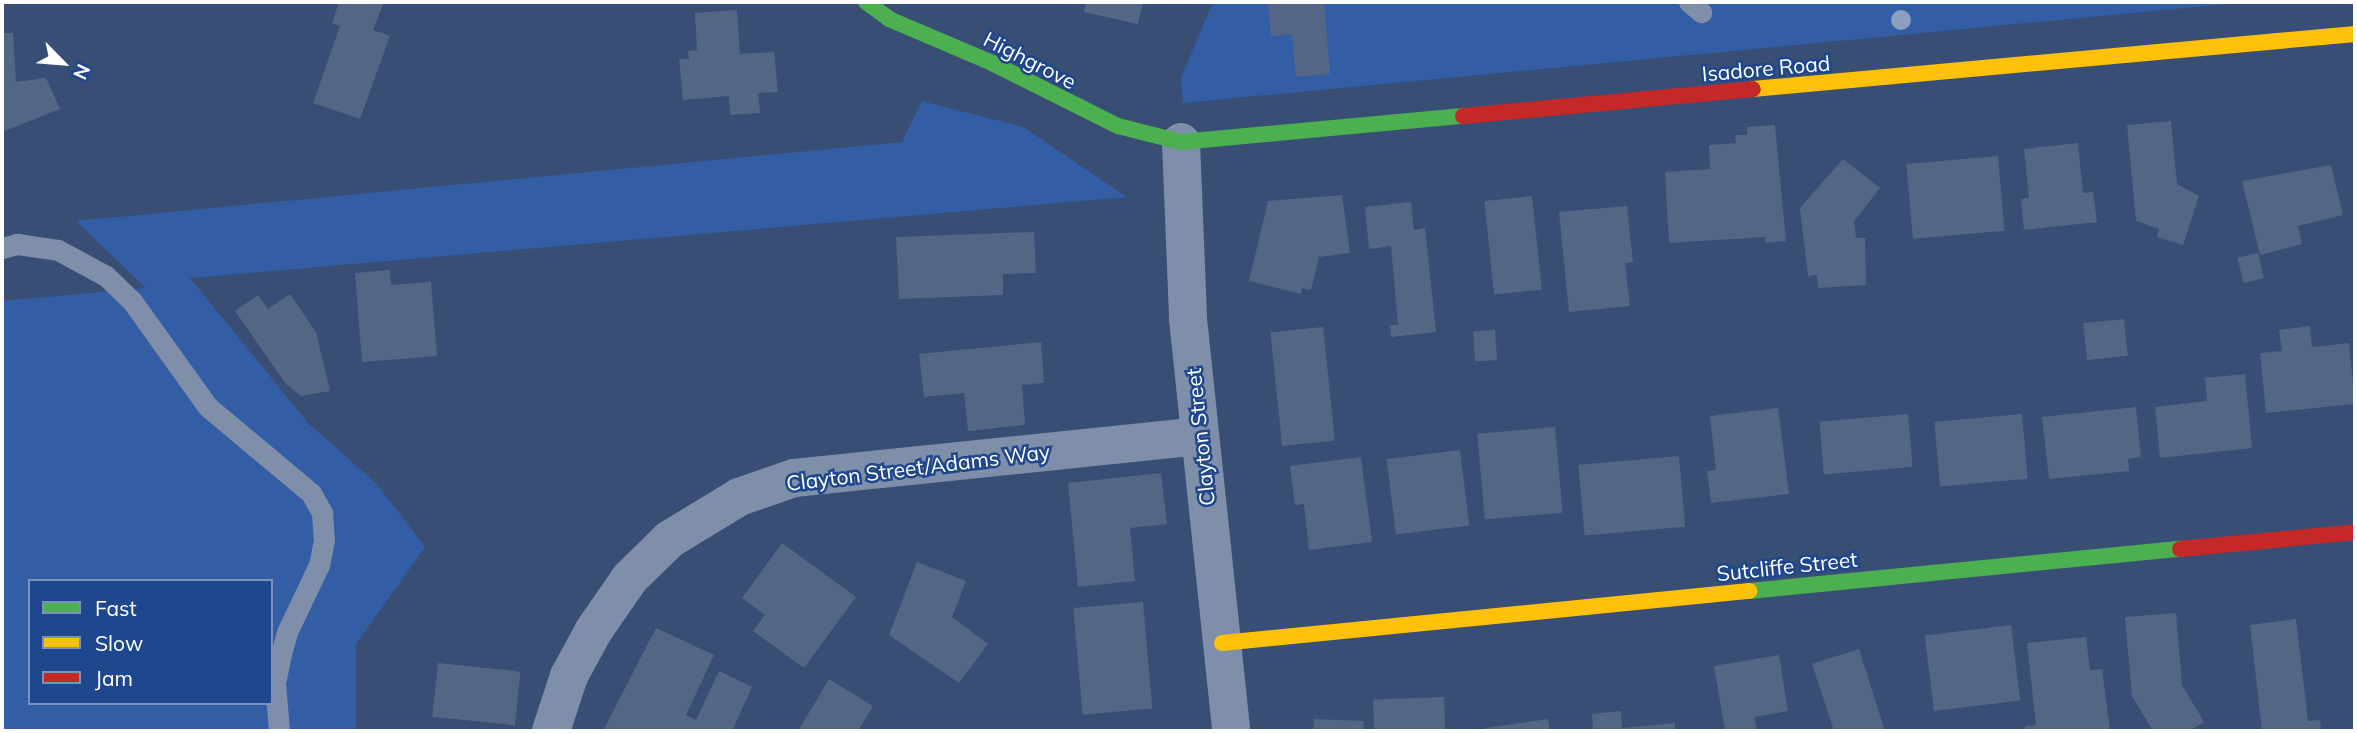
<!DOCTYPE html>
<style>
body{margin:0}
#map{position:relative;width:2357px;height:733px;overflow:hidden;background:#384e75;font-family:Mulish,sans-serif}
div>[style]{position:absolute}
.green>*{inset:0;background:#335ea5}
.building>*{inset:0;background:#546685;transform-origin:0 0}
.lane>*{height:21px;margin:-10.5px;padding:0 10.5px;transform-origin:10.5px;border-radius:10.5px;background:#7f8fa9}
.street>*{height:38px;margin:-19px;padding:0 19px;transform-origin:19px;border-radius:19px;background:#7f8fa9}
.fast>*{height:16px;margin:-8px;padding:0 8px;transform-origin:8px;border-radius:8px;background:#4caf50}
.slow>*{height:16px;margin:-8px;padding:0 8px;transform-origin:8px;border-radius:8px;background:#ffc107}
.jam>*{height:16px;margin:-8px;padding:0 8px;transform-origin:8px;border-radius:8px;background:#c62828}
.trees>*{width:20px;height:20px;margin:-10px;border-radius:50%;background:#8d9fbe}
span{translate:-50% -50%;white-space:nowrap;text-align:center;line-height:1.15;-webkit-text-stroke:5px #1f478e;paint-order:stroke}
.street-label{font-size:21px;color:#fff}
.frame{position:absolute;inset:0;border:4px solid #fff;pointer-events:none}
.legend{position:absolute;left:28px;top:579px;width:245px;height:126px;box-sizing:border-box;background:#1f478e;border:2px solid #7991bb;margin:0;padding:9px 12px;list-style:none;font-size:21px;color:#fff}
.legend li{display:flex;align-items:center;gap:14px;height:35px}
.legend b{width:35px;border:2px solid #7991bb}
.north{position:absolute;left:28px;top:28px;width:70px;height:70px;-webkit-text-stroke:5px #1f478e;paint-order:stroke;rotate:115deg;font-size:19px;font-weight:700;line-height:28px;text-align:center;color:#fff}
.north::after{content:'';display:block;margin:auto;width:24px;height:32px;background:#fff;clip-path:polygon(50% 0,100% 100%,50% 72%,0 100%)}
</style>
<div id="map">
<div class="green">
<i style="clip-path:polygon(1213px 2px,2249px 2px,1183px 103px,1181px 78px)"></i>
<i style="clip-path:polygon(evenodd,922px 101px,1023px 127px,1127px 197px,190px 278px,309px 424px,376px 483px,425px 547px,356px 644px,356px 731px,2px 731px,2px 301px,146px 288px,76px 221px,902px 142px,922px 101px,30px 581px,271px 581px,271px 703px,30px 703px,30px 581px)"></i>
</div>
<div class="building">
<i style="clip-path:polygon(339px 2px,384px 2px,373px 30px,390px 36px,360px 119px,313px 103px,340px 26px,332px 23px)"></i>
<i style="clip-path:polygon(1086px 2px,1143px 2px,1138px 24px,1084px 12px)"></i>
<i style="clip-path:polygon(1268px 2px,1324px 2px,1330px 74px,1296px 77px,1292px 34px,1271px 36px)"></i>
<i style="clip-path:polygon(737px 10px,740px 54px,774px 52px,778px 92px,758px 93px,760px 113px,730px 115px,729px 96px,683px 100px,679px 59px,689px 59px,688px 51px,697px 50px,695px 13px)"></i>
<i style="clip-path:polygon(2px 33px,13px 33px,16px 82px,46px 78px,60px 109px,2px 132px)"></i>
<i style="clip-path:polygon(2171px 121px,2177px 184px,2199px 196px,2183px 245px,2157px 237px,2159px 229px,2136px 221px,2127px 125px)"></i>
<i style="clip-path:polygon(1775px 125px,1786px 241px,1766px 243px,1765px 237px,1669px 243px,1665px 172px,1710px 169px,1709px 145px,1736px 143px,1735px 135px,1747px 135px,1747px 127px)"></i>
<i style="clip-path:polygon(2078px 143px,2083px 193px,2093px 192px,2097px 222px,2024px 230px,2021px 199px,2029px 198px,2024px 149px)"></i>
<i style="left:1998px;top:156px;width:75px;height:92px;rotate:85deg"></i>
<i style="clip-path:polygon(1843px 159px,1880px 188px,1854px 221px,1856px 238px,1865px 238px,1866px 285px,1818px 288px,1817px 275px,1808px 276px,1800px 208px)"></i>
<i style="clip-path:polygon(2331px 165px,2343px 215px,2298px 226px,2302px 244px,2260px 255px,2242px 181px)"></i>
<i style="clip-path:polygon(1342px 195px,1350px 253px,1319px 257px,1311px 290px,1302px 288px,1301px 294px,1249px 281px,1268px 201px)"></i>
<i style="left:1532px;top:196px;width:94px;height:48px;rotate:84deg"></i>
<i style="clip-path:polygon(1411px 202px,1414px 230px,1425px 228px,1436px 332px,1391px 337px,1390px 325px,1398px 325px,1391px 246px,1369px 249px,1365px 207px)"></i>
<i style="clip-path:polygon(1627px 206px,1633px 262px,1625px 263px,1630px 306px,1569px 312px,1559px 212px)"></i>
<i style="clip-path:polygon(1034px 232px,1036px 273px,1003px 274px,1003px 295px,899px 299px,896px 237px)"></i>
<i style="left:2258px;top:253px;width:26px;height:21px;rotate:77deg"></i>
<i style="clip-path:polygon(390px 270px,391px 285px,431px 282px,437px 356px,362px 362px,355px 273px)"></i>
<i style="clip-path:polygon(290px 294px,316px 332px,330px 391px,301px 396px,286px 384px,235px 311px,258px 295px,268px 309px)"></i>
<i style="left:2124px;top:319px;width:37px;height:41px;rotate:84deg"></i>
<i style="clip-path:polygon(2310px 326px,2312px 347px,2349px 343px,2355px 404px,2266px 413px,2260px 353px,2282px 351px,2279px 330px)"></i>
<i style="left:1323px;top:327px;width:114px;height:53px;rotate:84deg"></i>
<i style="left:1495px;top:330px;width:30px;height:22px;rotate:86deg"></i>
<i style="clip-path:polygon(1041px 342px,1044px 383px,1022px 385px,1025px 425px,968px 431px,964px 393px,924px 397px,919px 354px)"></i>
<i style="clip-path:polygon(2245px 374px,2252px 448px,2160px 458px,2155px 407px,2207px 401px,2205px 378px)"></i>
<i style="clip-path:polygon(2136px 407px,2141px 457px,2128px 459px,2129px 471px,2049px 479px,2042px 417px)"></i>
<i style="clip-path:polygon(1778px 408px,1789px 494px,1711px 503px,1707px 471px,1716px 470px,1710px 416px)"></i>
<i style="left:1908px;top:414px;width:53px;height:89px;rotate:85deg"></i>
<i style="left:2022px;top:414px;width:65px;height:88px;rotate:85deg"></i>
<i style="left:1555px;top:427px;width:86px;height:78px;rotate:85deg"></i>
<i style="left:1460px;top:450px;width:76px;height:74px;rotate:83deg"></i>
<i style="left:1679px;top:456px;width:71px;height:101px;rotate:85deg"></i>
<i style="clip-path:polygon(1361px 457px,1372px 542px,1309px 550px,1304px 504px,1295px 505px,1290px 466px)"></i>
<i style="clip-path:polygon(1161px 473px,1167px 524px,1130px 528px,1135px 581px,1078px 587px,1068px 483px)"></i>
<i style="clip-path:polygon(782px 543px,856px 597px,804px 668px,753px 631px,765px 615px,742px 598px)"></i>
<i style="clip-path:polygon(917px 562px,966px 581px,952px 617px,988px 644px,959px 683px,889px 635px)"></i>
<i style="left:1143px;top:602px;width:107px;height:70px;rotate:85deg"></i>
<i style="clip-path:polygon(2176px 613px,2182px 685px,2204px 722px,2189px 731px,2153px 731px,2132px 696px,2125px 617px)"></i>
<i style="clip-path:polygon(2296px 619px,2308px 721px,2320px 720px,2321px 731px,2262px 731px,2250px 625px)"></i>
<i style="left:2011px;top:625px;width:76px;height:87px;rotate:83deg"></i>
<i style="clip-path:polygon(656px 628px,714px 655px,686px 715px,696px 720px,719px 671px,752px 687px,732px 731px,604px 729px)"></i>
<i style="clip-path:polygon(2086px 637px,2090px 670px,2102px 669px,2110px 731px,2025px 731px,2025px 726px,2036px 725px,2027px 643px)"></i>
<i style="clip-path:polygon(1859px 649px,1885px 731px,1834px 731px,1812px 664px)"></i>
<i style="clip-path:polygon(1779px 655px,1788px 711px,1754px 717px,1757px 731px,1725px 731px,1714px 666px)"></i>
<i style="left:438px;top:663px;width:83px;height:54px;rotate:6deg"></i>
<i style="clip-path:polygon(829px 679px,873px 706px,858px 731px,798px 731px)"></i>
<i style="left:1444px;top:697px;width:34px;height:71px;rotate:88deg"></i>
<i style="clip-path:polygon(1621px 711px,1622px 728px,1675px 723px,1675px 731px,1593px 731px,1592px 714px)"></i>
<i style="clip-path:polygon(1314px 719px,1364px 721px,1363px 731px,1313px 731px)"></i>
<i style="clip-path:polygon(1548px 719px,1550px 731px,1486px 731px,1485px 728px)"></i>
</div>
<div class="lane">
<i style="left:1689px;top:2px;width:16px;rotate:40deg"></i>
<i style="left:2px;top:248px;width:16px;rotate:-15deg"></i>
<i style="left:17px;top:244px;width:41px;rotate:8.3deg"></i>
<i style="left:58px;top:250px;width:55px;rotate:28.4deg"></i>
<i style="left:106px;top:276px;width:36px;rotate:44deg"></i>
<i style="left:132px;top:301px;width:130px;rotate:54.4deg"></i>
<i style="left:208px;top:407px;width:134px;rotate:39.9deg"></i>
<i style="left:311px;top:493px;width:23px;rotate:61deg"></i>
<i style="left:322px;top:513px;width:27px;rotate:86deg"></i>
<i style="left:324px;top:540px;width:25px;rotate:101deg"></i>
<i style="left:319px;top:565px;width:74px;rotate:115.5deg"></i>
<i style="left:287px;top:632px;width:28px;rotate:105deg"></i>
<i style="left:280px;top:659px;width:25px;rotate:102deg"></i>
<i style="left:275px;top:683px;width:48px;rotate:85.2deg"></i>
</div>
<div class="street">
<i style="left:1181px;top:142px;width:177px;rotate:87.7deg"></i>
<i style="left:1188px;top:319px;width:414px;rotate:84deg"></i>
<i style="left:551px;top:731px;width:58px;rotate:-71.9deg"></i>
<i style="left:569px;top:676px;width:52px;rotate:-61.5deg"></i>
<i style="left:594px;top:630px;width:63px;rotate:-55.3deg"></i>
<i style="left:630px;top:578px;width:56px;rotate:-44.3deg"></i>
<i style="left:670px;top:539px;width:81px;rotate:-31.3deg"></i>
<i style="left:739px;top:497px;width:58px;rotate:-19.1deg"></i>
<i style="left:794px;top:478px;width:407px;rotate:-5.9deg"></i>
</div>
<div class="fast">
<i style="left:866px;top:2px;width:29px;rotate:36deg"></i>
<i style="left:889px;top:19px;width:112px;rotate:23.1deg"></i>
<i style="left:992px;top:63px;width:141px;rotate:26.6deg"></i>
<i style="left:1118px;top:126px;width:65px;rotate:14.3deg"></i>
<i style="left:1181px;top:142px;width:283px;rotate:-5.3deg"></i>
<i style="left:1749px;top:591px;width:433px;rotate:-5.6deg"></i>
</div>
<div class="slow">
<i style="left:1753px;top:89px;width:605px;rotate:-5.22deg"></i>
<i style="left:1222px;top:643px;width:530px;rotate:-5.64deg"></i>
</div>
<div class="jam">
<i style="left:1463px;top:116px;width:291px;rotate:-5.3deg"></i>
<i style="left:2180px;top:549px;width:176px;rotate:-5.5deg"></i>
</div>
<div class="trees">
<i style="left:1901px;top:20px"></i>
</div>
<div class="street-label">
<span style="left:1030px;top:60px;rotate:27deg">Highgrove</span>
<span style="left:1766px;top:68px;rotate:-5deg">Isadore Road</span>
<span style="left:1200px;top:437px;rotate:-96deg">Clayton Street</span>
<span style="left:918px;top:467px;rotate:-7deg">Clayton Street/Adams Way</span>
<span style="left:1787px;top:566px;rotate:-6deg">Sutcliffe Street</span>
</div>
<div class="frame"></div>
<ul class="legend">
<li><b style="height:9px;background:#4caf50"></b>Fast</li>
<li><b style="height:9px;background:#ffc107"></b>Slow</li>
<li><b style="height:9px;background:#c62828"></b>Jam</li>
</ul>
<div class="north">N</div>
</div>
